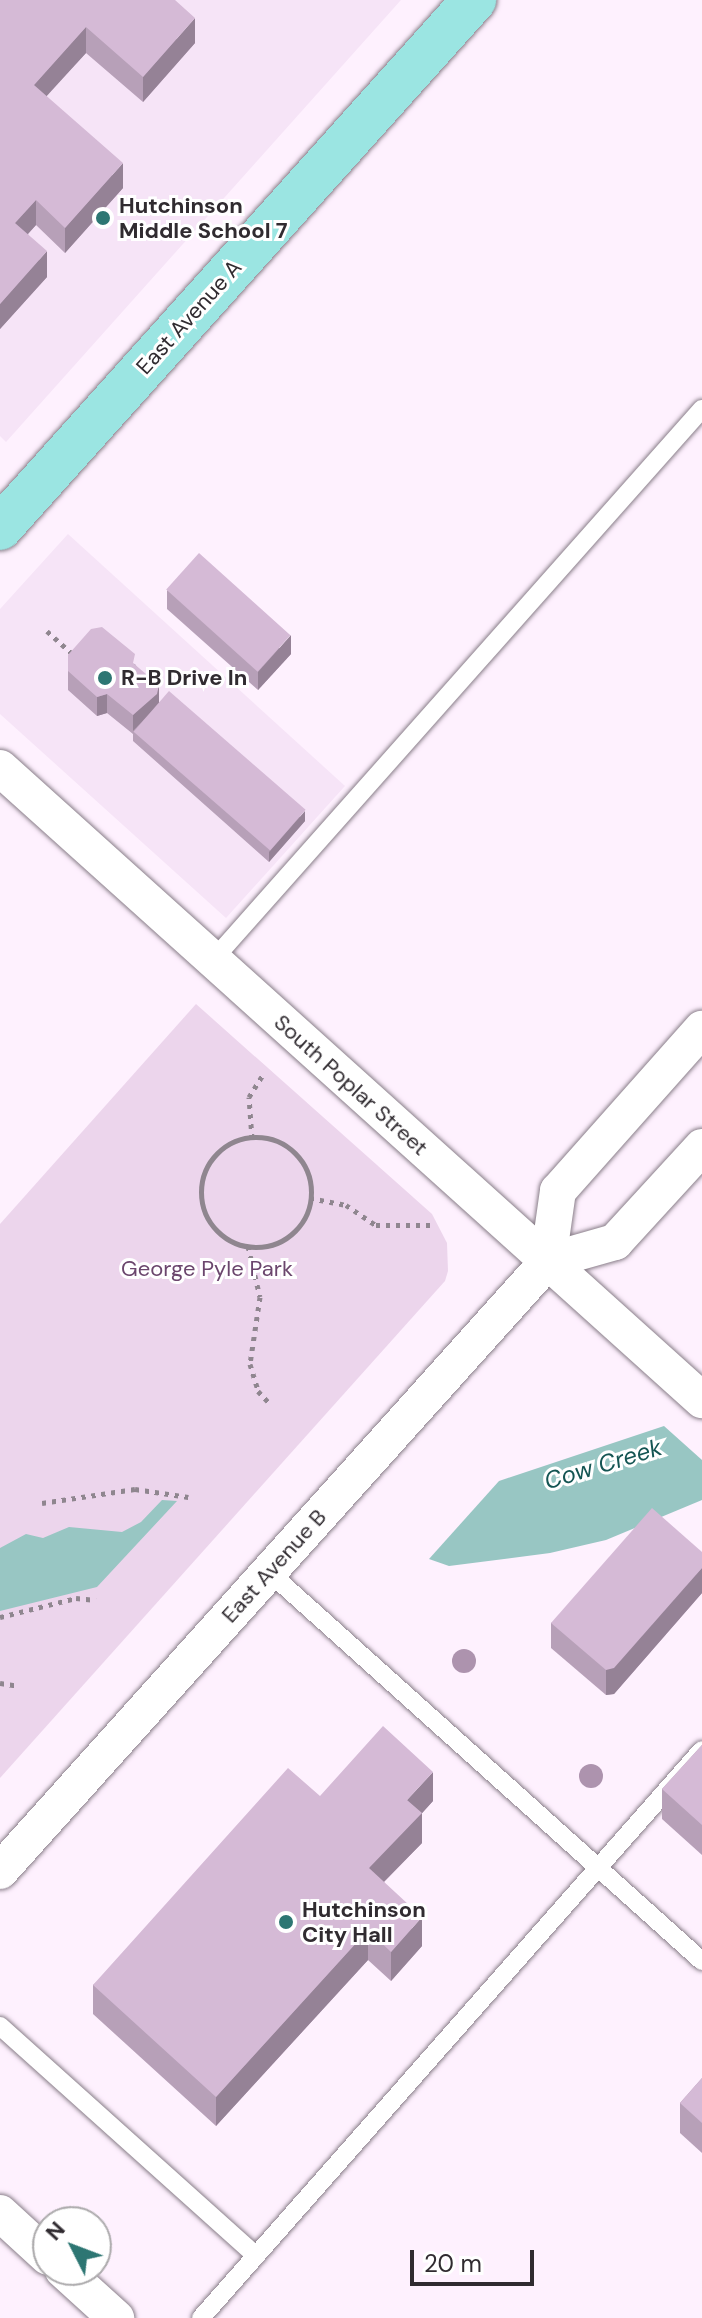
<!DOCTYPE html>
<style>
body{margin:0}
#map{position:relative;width:702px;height:2318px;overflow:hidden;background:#fef1fe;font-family:"DM Sans",sans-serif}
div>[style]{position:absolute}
.built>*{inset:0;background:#f6e4f7}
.green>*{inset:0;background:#ecd5ec}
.water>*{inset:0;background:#98c6c3}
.path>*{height:5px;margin-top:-2.5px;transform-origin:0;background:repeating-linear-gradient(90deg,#8f868f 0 4px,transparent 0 10px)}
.path>.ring{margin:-2.5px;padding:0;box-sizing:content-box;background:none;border:5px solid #8f868f;border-radius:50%}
.roads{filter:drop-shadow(0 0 2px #897e89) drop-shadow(0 0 2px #897e89)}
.service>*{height:18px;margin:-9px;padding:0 9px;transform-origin:9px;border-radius:9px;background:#fff}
.minor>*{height:36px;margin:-18px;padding:0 18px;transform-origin:18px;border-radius:18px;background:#fff}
.primary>*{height:44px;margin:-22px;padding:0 22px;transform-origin:22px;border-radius:22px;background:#9be5e2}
.trees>*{width:24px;height:24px;margin:-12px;border-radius:50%;background:#ad93ae}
.wall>*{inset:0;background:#b7a0b8}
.shaded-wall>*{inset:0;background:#958296}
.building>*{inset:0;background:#d5bad6;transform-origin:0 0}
.dots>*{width:22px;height:22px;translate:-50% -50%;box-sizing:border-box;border:4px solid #fff;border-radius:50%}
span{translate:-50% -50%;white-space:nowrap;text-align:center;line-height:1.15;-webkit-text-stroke:6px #fff;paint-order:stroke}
.poi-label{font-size:22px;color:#302b30;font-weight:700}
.left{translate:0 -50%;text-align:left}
.street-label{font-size:22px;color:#302b30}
.park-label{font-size:22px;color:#6b466d}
.water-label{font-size:24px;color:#145553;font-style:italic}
.north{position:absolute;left:32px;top:2206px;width:80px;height:80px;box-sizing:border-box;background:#fff;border:2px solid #acaaac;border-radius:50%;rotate:312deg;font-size:22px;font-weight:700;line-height:32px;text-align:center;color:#302b30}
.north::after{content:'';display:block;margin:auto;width:28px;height:36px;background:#2d7673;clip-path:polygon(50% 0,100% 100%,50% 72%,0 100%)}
.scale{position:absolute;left:410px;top:2250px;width:124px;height:36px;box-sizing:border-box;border:4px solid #302b30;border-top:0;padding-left:10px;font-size:24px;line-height:28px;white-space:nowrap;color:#302b30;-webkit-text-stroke:6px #fff;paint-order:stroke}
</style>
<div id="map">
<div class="built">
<i style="clip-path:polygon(0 0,401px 0,6px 442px,0 436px)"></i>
<i style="clip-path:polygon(68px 534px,345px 786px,226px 918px,0 714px,0 609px)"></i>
</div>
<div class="green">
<i style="clip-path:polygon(196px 1004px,432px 1214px,447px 1243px,448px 1271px,445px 1281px,0 1778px,0 1224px)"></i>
</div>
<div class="water">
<i style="clip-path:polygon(664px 1426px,702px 1460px,702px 1500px,606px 1540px,550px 1553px,449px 1566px,429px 1559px,499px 1481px)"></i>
<i style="clip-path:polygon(162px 1500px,177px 1501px,97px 1587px,0 1611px,0 1548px,26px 1534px,43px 1538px,69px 1527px,122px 1532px,141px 1522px)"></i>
</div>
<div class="path">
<i style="left:47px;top:631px;width:39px;rotate:42deg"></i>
<i class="ring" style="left:201px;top:1137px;width:105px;height:105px"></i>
<i style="left:252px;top:1138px;width:41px;rotate:-94.2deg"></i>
<i style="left:249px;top:1097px;width:28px;rotate:-58deg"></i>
<i style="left:310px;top:1198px;width:37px;rotate:11deg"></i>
<i style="left:346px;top:1205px;width:36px;rotate:34deg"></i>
<i style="left:376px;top:1225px;width:54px"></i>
<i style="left:248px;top:1246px;width:52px;rotate:76.8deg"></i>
<i style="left:260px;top:1297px;width:68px;rotate:98.5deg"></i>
<i style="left:250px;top:1364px;width:28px;rotate:73deg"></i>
<i style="left:258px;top:1391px;width:18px;rotate:47deg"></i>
<i style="left:42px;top:1503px;width:94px;rotate:-8.6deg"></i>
<i style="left:135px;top:1489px;width:54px;rotate:8.6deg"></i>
<i style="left:0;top:1617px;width:78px;rotate:-14deg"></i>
<i style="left:76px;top:1598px;width:20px;rotate:6deg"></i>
<i style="left:0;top:1683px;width:18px;rotate:9deg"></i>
</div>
<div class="roads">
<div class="service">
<i style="left:212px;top:961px;width:738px;rotate:-48.41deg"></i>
<i style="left:269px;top:1572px;width:582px;rotate:41.94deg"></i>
<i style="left:0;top:2026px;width:344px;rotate:41.9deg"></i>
<i style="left:201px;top:2318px;width:757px;rotate:-48.59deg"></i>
</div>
<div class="minor">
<i style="left:0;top:768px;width:945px;rotate:42deg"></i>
<i style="left:548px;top:1261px;width:71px;rotate:-81.9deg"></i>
<i style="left:558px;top:1191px;width:217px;rotate:-48.4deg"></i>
<i style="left:0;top:1871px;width:820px;rotate:-48.06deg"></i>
<i style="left:548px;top:1261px;width:70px;rotate:-15.8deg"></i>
<i style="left:615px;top:1242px;width:129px;rotate:-47.5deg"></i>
<i style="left:0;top:2213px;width:65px;rotate:42.5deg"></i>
<i style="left:63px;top:2270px;width:72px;rotate:42.2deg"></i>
</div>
<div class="primary">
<i style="left:0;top:528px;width:710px;rotate:-48.08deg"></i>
</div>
</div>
<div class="trees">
<i style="left:464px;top:1661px"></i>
<i style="left:591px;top:1776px"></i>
</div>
<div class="wall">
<i style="clip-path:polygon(0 0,195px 43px,143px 102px,86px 53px,46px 96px,123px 188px,65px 253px,36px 225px,28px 234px,47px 277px,0 329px)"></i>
<i style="clip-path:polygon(167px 590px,291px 654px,258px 690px,167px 609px)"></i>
<i style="clip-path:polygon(68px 655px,135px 664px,159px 702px,305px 821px,269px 862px,133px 741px,133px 734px,107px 713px,97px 716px,68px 690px)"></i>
<i style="clip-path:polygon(702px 1552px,702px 1593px,614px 1694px,606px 1695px,551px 1648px,551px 1623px)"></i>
<i style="clip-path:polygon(702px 1745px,702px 1855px,662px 1819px,662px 1789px)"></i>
<i style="clip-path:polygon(320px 1796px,433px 1801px,422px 1813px,422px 1843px,384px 1882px,422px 1946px,391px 1981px,368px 1960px,216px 2126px,93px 2014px,93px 1985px)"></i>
<i style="clip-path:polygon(702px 2078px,702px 2153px,680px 2133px,680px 2103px)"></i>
</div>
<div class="shaded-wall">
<i style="clip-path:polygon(195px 18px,195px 43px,143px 102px,143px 77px)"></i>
<i style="clip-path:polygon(86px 27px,86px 53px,34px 110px,34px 85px)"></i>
<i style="clip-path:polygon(123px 163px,123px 188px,65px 253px,65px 228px)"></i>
<i style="clip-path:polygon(36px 200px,36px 225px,15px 248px,15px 223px)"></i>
<i style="clip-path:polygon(47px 251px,47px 277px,0 329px,0 304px)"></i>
<i style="clip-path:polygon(291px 635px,291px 654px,258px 690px,258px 672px)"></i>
<i style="clip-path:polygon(159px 685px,159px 704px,133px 731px,133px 715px)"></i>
<i style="clip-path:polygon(107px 694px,107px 713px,97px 716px,97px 697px)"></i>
<i style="clip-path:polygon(305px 811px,305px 821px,269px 862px,269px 852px)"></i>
<i style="clip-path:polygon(702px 1568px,702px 1593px,614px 1694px,606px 1695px,606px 1670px)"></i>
<i style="clip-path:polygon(433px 1772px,433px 1801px,415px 1821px,422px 1813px,422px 1843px,369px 1897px,369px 1868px,407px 1800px)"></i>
<i style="clip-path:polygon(422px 1917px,422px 1946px,391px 1981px,391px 1952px)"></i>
<i style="clip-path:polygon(368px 1930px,368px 1960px,216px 2126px,216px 2097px)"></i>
</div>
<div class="building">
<i style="clip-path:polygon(0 0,175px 0,195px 18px,143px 77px,86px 27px,34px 85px,123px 163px,65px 228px,36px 200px,15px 223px,47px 251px,0 304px)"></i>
<i style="left:199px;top:553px;width:123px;height:49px;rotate:42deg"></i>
<i style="clip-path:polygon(102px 627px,135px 654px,133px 663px,159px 685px,157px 694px,133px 715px,107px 694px,97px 697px,68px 671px,68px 655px,91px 629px)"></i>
<i style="left:169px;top:691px;width:181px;height:54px;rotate:41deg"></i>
<i style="clip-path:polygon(652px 1508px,702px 1552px,702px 1568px,614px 1668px,606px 1670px,551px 1623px)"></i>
<i style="clip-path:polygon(383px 1726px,433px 1772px,407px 1800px,422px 1813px,369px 1868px,422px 1917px,391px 1952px,368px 1930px,216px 2097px,93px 1985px,288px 1768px,320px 1796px)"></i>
<i style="clip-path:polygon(702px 1745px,702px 1825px,662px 1789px)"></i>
<i style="clip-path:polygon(702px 2078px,702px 2123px,680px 2103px)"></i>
</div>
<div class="dots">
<i style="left:103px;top:218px;background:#2d7673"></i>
<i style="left:105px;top:678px;background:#2d7673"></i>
<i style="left:286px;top:1922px;background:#2d7673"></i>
</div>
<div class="poi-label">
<span class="left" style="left:119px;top:218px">Hutchinson<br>Middle School 7</span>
<span class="left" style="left:121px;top:678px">R-B Drive In</span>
<span class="left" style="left:302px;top:1922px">Hutchinson<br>City Hall</span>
</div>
<div class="street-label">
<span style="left:189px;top:317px;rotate:-48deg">East Avenue A</span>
<span style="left:351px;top:1085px;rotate:42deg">South Poplar Street</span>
<span style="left:274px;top:1566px;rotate:-48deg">East Avenue B</span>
</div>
<div class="park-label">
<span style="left:207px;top:1269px">George Pyle Park</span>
</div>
<div class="water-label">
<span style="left:603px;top:1464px;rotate:-17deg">Cow Creek</span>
</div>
<div class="north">N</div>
<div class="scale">20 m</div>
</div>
